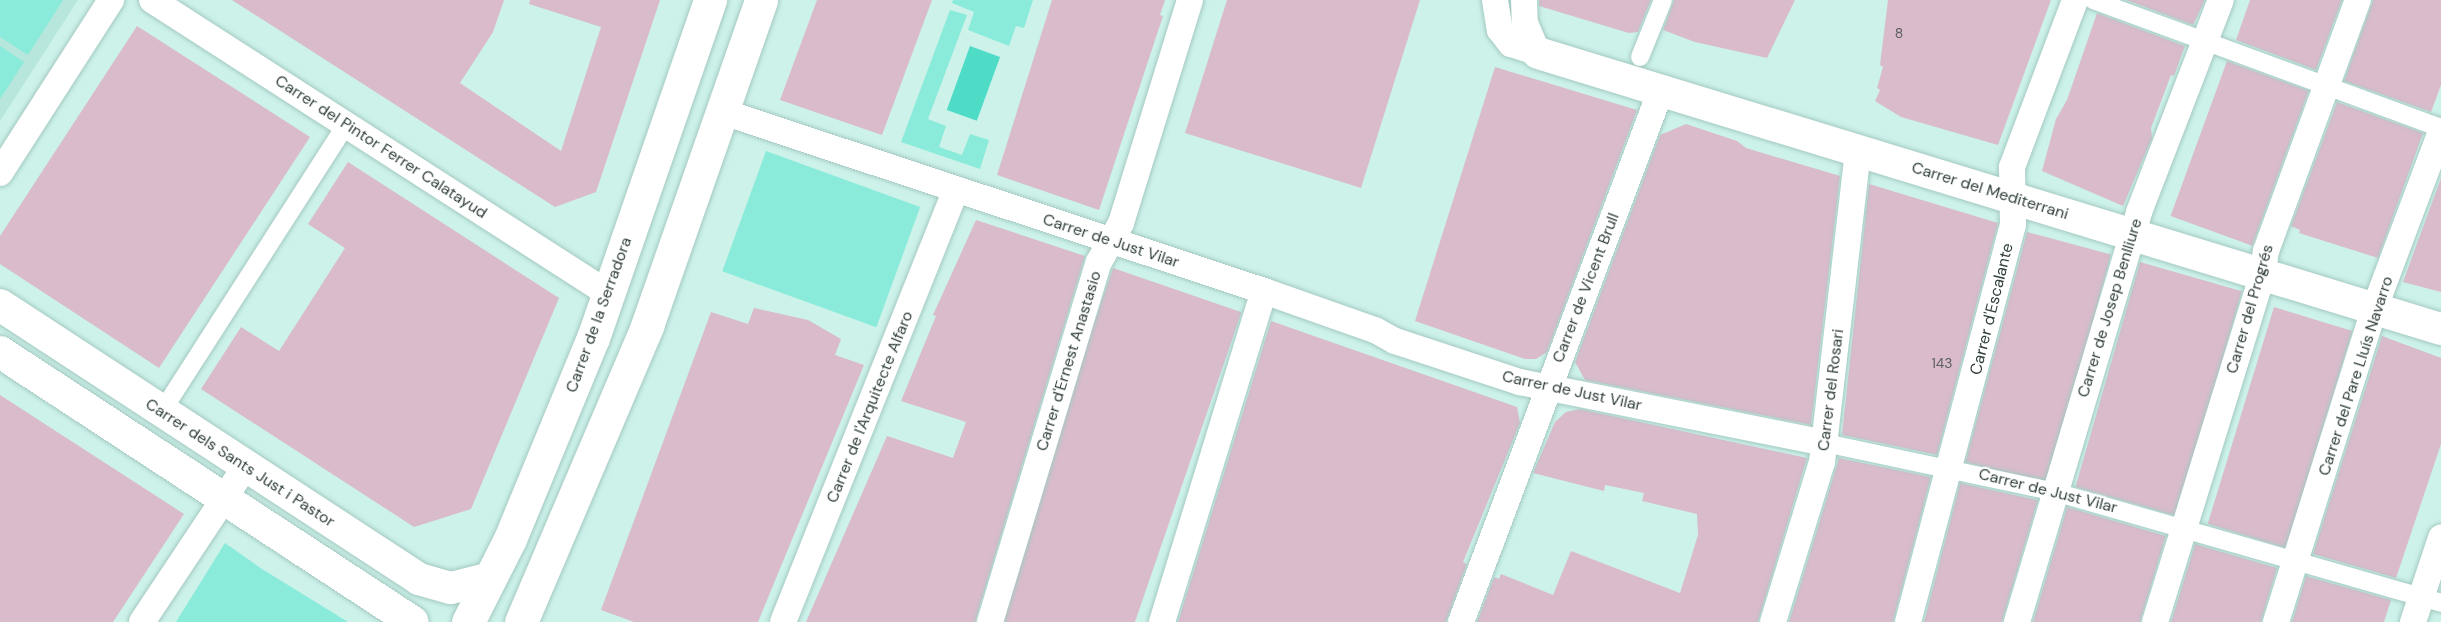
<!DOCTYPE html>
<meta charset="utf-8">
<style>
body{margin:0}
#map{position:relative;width:2441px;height:622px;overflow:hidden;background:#ccf2ea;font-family:"DM Sans",sans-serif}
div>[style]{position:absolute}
.built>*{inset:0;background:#b7e6dd}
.green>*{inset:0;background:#8aebda;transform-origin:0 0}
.water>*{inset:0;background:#4edcc7;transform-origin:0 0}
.building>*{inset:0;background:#dabbcc;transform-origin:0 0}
.roads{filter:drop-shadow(0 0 2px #a4c9c1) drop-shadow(0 0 2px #a4c9c1)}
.pedestrian>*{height:18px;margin:-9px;padding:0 9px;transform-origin:9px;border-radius:9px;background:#fff}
.minor>*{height:26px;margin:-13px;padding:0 13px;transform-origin:13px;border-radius:13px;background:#fff}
.tertiary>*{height:32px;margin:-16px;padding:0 16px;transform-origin:16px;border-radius:16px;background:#fff}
.primary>*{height:33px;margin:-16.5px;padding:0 16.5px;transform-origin:16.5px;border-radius:16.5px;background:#fff}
span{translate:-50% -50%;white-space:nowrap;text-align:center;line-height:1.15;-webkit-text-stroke:4.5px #fff;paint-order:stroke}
.number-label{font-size:14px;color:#5b5f61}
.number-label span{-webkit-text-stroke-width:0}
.street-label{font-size:16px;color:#31403d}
</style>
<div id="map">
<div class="built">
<i style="clip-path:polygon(0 0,78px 0,0 121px)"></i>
</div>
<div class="green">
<i style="clip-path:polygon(0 0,63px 0,28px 55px,0 37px)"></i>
<i style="clip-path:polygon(953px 0,1033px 0,1024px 28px,1016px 26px,1009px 46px,968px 30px,974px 12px,952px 3px)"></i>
<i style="clip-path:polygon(950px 10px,967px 15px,928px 119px,946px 126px,939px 147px,962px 155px,970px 134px,989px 140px,980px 169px,901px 142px)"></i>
<i style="clip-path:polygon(0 46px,24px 62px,0 99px)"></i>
<i style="left:766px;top:151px;width:164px;height:128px;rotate:20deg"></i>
<i style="clip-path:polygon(225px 543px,262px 569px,348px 622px,176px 622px)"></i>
</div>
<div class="water">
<i style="left:970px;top:46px;width:32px;height:68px;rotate:20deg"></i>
</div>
<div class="building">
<i style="clip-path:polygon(232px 0,504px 0,493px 32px,460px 83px,561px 151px,601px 27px,529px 4px,530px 0,660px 0,596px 192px,555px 207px)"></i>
<i style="clip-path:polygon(817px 0,932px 0,882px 135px,780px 100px)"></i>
<i style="clip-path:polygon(1052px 0,1165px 0,1160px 15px,1163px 16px,1099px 210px,997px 175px)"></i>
<i style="clip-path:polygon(1227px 0,1420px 0,1361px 188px,1185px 133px)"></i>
<i style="clip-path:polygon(1539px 0,1651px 0,1638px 32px,1629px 33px,1539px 6px)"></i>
<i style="clip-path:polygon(1674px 0,1795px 0,1767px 58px,1695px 42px,1663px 30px)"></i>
<i style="clip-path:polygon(1888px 0,2051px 0,1998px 145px,1901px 117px,1875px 101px,1880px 90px,1877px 88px,1883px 67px,1880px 65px)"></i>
<i style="clip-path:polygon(2126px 0,2205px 0,2193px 25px)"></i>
<i style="clip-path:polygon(2250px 0,2342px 0,2316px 70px,2236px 40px)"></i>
<i style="clip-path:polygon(2373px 0,2441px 0,2441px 85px,2431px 112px,2344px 81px)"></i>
<i style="clip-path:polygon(2097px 13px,2185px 46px,2174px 76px,2171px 75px,2151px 128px,2152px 138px,2123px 206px,2042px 171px,2056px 119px,2067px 100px)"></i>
<i style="clip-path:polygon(137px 26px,310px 137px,159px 368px,0 264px,0 236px)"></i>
<i style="left:2227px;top:61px;width:87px;height:165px;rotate:20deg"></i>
<i style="clip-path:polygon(1495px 67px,1637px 110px,1547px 352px,1536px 359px,1525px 359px,1415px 321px)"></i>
<i style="clip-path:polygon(2337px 102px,2423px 133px,2378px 258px,2299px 233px,2300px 230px,2291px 226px)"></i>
<i style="clip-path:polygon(1686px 124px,1737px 141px,1746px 148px,1840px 176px,1811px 425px,1585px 380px,1575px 362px,1660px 135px)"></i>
<i style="clip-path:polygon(348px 162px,559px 298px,471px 509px,414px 527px,201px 389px,241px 327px,279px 351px,345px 248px,308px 224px)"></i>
<i style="clip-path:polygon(2441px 178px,2441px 292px,2403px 282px)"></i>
<i style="clip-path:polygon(1869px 184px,1998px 223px,1937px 455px,1842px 435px)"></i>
<i style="clip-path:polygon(976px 220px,1085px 256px,975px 622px,806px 622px,887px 436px,953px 458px,966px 422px,901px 401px,936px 316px,933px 315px)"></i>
<i style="left:2027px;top:232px;width:87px;height:238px;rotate:15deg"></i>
<i style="left:2140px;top:262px;width:106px;height:234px;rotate:16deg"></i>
<i style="left:1113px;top:268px;width:136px;height:370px;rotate:19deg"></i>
<i style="left:2274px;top:307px;width:82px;height:227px;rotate:17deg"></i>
<i style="clip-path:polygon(754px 308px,808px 320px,841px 339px,835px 355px,864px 365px,758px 622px,634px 622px,601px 610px,711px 312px,748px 324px)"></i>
<i style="clip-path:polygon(1271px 321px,1517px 407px,1520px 423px,1463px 562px,1467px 564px,1446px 622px,1178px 622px)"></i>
<i style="clip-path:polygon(2382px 336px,2441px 358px,2441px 444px,2396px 578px,2313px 554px)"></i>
<i style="clip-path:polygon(0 395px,184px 514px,113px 622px,0 622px)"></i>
<i style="clip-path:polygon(1580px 409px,1807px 458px,1758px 622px,1477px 622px,1494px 577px,1499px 579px,1501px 574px,1553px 595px,1571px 551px,1680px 593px,1698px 535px,1697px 514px,1642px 501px,1644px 493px,1605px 485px,1604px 491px,1533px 473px,1555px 422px,1566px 412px)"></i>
<i style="clip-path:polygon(1839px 458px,1931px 477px,1893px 622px,1789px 622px)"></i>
<i style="clip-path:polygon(1960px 483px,2038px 500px,2002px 622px,1924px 622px)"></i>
<i style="clip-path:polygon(2067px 507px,2166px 536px,2140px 622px,2033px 622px)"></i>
<i style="clip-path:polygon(2195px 544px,2277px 568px,2261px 622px,2171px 622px)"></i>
<i style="clip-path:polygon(2306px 576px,2391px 600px,2384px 622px,2292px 622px)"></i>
</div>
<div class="roads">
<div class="pedestrian">
<i style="left:2093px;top:0;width:371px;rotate:20.2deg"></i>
<i style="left:1640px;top:57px;width:61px;rotate:-68deg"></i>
<i style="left:161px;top:413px;width:342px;rotate:-57.3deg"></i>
<i style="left:1825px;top:443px;width:235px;rotate:12deg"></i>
<i style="left:2055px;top:492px;width:402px;rotate:16deg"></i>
</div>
<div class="minor">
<i style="left:152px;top:0;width:543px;rotate:32.75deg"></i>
<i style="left:1495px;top:0;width:30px;rotate:81deg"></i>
<i style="left:1500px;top:30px;width:18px;rotate:52deg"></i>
<i style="left:1511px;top:44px;width:28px;rotate:18deg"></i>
<i style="left:1524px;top:0;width:23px;rotate:88deg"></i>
<i style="left:1525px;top:23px;width:33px;rotate:67deg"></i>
<i style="left:723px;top:112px;width:570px;rotate:18.31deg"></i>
<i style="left:1264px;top:291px;width:118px;rotate:19.4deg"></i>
<i style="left:1375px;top:330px;width:23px;rotate:29deg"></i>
<i style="left:1395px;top:341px;width:132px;rotate:18.2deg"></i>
<i style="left:1520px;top:382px;width:311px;rotate:11.3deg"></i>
<i style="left:0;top:173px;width:206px;rotate:-57.3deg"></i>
<i style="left:142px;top:622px;width:186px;rotate:-56.4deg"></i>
<i style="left:783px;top:622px;width:464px;rotate:-68.2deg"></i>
<i style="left:990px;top:622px;width:376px;rotate:-73.2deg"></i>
<i style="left:1099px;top:262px;width:45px;rotate:-60.6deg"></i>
<i style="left:1121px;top:223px;width:233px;rotate:-72.8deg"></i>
<i style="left:1162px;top:622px;width:346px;rotate:-72.9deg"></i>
<i style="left:1461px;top:622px;width:568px;rotate:-69.4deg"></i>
<i style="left:1773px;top:622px;width:167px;rotate:-73deg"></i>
<i style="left:1822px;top:462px;width:313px;rotate:-83.4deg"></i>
<i style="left:1908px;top:622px;width:411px;rotate:-75.2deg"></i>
<i style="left:2013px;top:225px;width:58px;rotate:-91deg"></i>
<i style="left:2012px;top:167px;width:178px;rotate:-69.3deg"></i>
<i style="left:2017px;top:622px;width:428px;rotate:-73.4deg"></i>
<i style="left:2139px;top:212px;width:227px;rotate:-68.9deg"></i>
<i style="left:2155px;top:622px;width:364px;rotate:-72.8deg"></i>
<i style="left:2263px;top:274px;width:23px;rotate:-83deg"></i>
<i style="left:2266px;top:251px;width:267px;rotate:-69.9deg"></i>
<i style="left:2276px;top:622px;width:330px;rotate:-72.6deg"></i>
<i style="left:2375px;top:307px;width:188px;rotate:-69.4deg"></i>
<i style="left:2413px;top:622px;width:89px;rotate:-71.6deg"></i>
</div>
<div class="tertiary">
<i style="left:1538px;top:53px;width:944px;rotate:17deg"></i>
<i style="left:0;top:305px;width:501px;rotate:33.18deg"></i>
<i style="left:419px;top:579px;width:33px;rotate:16deg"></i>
<i style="left:451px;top:588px;width:41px;rotate:-14deg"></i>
<i style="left:0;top:352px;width:493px;rotate:33.2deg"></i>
</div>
<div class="primary">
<i style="left:468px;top:622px;width:93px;rotate:-63.2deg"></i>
<i style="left:510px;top:539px;width:217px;rotate:-67.6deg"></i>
<i style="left:593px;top:338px;width:358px;rotate:-70.9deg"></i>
<i style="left:521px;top:622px;width:322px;rotate:-66.9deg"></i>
<i style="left:647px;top:326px;width:345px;rotate:-70.7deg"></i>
</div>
</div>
<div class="number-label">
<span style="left:1899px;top:33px">8</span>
<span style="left:1942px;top:363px">143</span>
</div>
<div class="street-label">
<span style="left:381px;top:147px;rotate:33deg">Carrer del Pintor Ferrer Calatayud</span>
<span style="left:1990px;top:191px;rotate:17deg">Carrer del Mediterrani</span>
<span style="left:1111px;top:241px;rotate:18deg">Carrer de Just Vilar</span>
<span style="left:1586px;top:288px;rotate:-69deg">Carrer de Vicent Brull</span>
<span style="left:2110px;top:308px;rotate:-73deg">Carrer de Josep Benlliure</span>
<span style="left:1992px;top:309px;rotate:-76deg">Carrer d'Escalante</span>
<span style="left:2250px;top:309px;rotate:-74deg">Carrer del Progrés</span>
<span style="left:599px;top:315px;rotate:-70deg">Carrer de la Serradora</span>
<span style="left:1069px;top:361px;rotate:-73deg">Carrer d'Ernest Anastasio</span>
<span style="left:2356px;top:376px;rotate:-72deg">Carrer del Pare Lluís Navarro</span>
<span style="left:1831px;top:390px;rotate:-83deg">Carrer del Rosari</span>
<span style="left:1572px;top:391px;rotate:12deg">Carrer de Just Vilar</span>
<span style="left:870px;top:407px;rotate:-68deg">Carrer de l'Arquitecte Alfaro</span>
<span style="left:240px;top:463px;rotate:33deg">Carrer dels Sants Just i Pastor</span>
<span style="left:2048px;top:491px;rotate:14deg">Carrer de Just Vilar</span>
</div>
</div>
